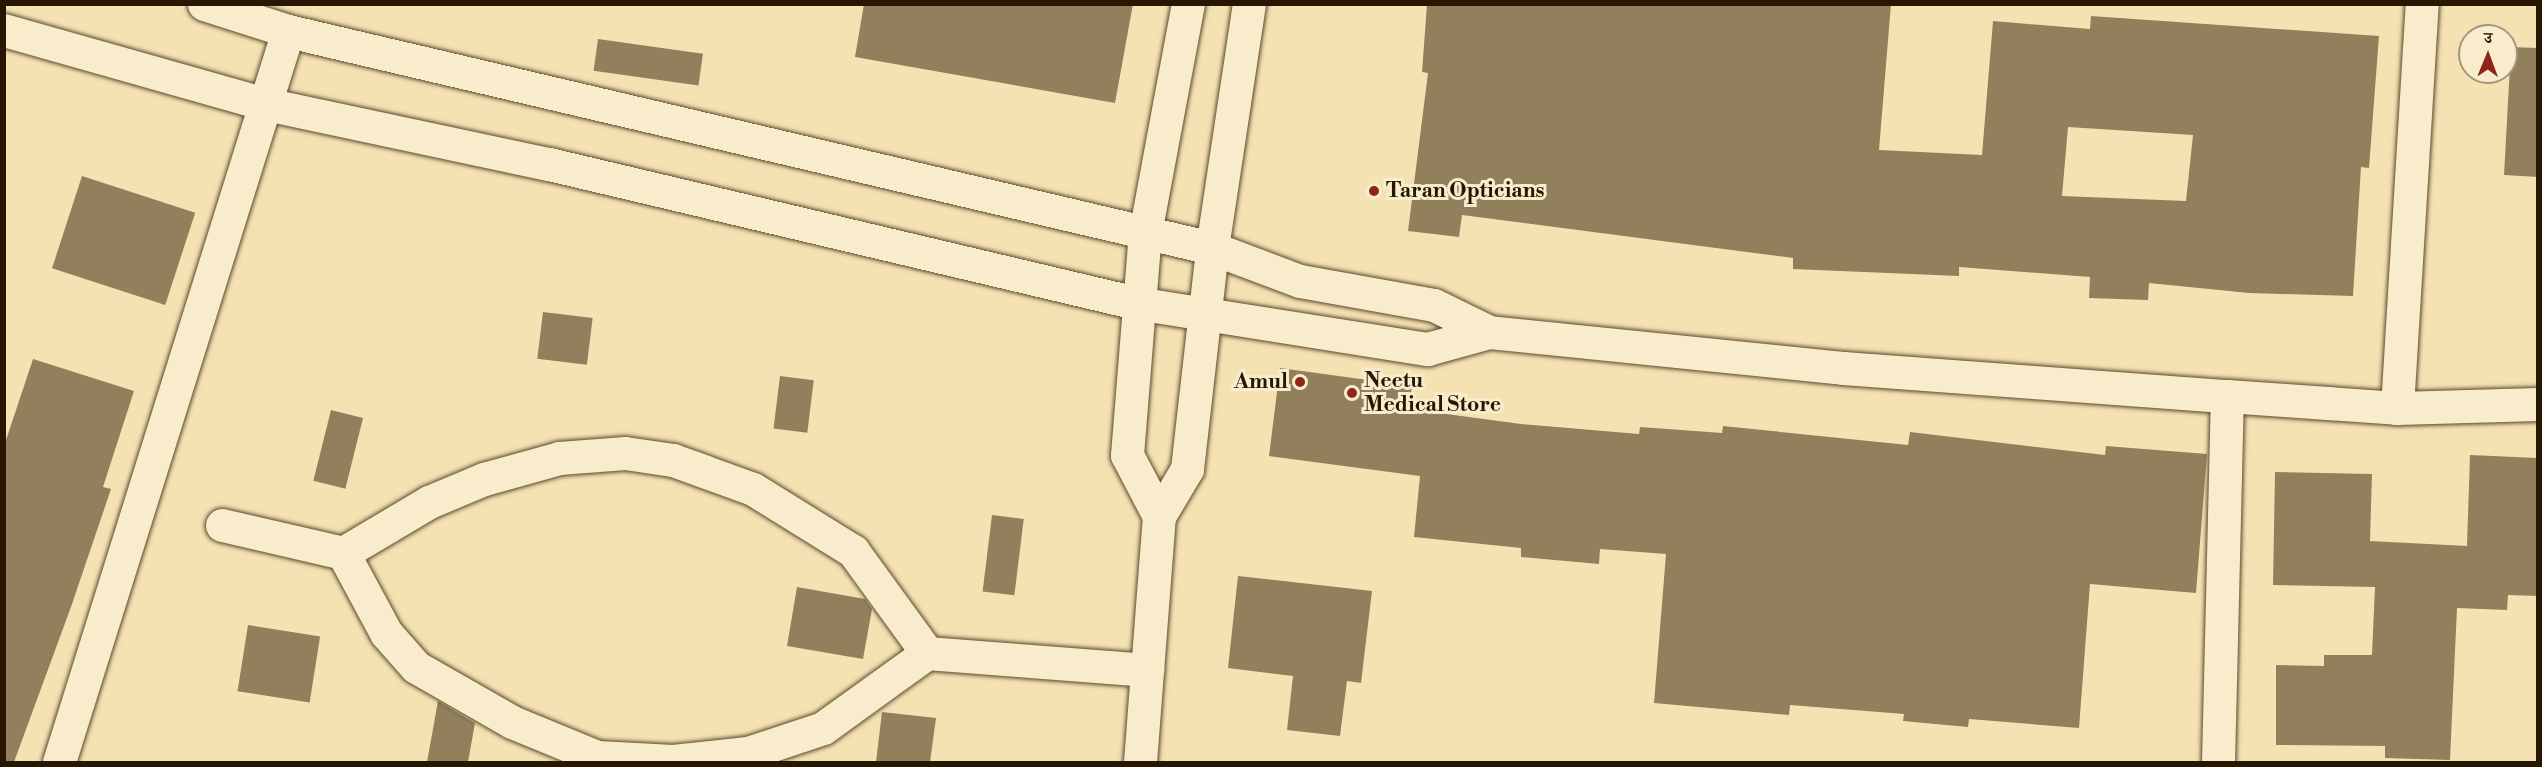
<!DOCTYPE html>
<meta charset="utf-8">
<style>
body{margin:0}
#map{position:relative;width:2542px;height:767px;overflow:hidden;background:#f5e2b2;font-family:"Libre Bodoni","Noto Serif Devanagari",serif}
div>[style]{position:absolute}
.building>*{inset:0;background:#92805d;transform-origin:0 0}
.roads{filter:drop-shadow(0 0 2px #5a492c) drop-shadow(0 0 2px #5a492c)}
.street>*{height:33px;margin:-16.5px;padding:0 16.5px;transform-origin:16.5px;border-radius:16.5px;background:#f8eccd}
.secondary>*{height:33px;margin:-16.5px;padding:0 16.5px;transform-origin:16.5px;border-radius:16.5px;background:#f8eccd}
.dots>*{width:16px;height:16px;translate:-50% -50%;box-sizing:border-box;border:3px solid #f8eccd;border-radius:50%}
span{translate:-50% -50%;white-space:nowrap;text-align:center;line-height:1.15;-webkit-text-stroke:6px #f8eccd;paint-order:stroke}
.poi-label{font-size:21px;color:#271600;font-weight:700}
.left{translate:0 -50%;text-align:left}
.right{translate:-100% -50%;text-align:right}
.frame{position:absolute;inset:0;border:6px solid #271600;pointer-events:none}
.north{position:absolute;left:2458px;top:24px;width:60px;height:60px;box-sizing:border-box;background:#f8eccd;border:2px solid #a4967b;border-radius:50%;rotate:1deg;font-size:16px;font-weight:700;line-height:24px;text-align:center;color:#271600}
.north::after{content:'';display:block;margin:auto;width:21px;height:27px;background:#8f2418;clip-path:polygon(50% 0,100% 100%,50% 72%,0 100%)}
</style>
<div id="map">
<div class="building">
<i style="clip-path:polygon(864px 4px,1133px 4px,1115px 103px,855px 57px)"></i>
<i style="clip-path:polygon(evenodd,1427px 4px,1891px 4px,1879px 150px,1982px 155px,1993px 21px,2090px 29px,2091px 16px,2379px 36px,2369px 168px,2361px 167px,2353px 296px,2249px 293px,2149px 283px,2148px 300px,2089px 298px,2090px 277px,1959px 267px,1959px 276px,1793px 269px,1793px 258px,1462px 215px,1459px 237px,1408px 231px,1428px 73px,1422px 72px,1427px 4px,2068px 127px,2193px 135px,2186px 201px,2062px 196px,2068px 127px)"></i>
<i style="left:598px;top:39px;width:106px;height:32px;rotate:8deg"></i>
<i style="clip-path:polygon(2511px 47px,2538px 48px,2538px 177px,2504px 175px)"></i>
<i style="left:82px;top:176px;width:119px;height:97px;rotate:18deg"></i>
<i style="left:543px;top:312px;width:50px;height:47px;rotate:7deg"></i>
<i style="clip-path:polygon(33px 359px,134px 391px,103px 487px,111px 489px,71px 607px,14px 762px,4px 762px,4px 446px)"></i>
<i style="clip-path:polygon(1280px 368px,1412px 386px,1409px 409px,1521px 424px,1639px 434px,1640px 427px,1722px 433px,1723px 426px,1908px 445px,1910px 432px,2105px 455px,2106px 446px,2207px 454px,2196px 593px,2090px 584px,2079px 728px,1969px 719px,1968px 727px,1903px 721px,1904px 714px,1790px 705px,1789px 715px,1654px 703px,1666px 554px,1600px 549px,1599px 564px,1521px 557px,1521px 548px,1414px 537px,1420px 476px,1269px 456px)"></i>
<i style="left:780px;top:376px;width:34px;height:53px;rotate:7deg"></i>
<i style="left:331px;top:410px;width:33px;height:73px;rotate:14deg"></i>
<i style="clip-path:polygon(2470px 455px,2538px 458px,2538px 596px,2508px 595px,2507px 610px,2457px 608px,2450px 760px,2385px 758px,2385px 746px,2276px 745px,2276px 665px,2324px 666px,2324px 655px,2372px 655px,2375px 587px,2273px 585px,2275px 472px,2372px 474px,2370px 541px,2467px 546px)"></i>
<i style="left:992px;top:515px;width:32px;height:77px;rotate:7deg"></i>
<i style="clip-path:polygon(1238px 576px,1372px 591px,1361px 683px,1347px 681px,1340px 736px,1287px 730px,1293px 676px,1228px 668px)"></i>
<i style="clip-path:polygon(797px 587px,865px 599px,872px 609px,863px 659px,787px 646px)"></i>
<i style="left:248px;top:625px;width:73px;height:67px;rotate:9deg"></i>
<i style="clip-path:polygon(438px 701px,475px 723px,468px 762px,427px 762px)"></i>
<i style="clip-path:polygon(882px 712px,936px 718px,930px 762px,876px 762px)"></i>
</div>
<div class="roads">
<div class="street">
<i style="left:2397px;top:408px;width:405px;rotate:-86.5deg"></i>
<i style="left:222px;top:525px;width:124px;rotate:13deg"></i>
<i style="left:343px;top:553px;width:100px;rotate:-30.7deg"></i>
<i style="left:429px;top:502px;width:60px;rotate:-22.7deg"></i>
<i style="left:484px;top:479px;width:78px;rotate:-15.6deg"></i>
<i style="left:559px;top:458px;width:66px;rotate:-4.3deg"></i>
<i style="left:625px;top:453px;width:49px;rotate:8.3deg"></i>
<i style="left:673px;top:460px;width:85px;rotate:19.9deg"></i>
<i style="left:753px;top:489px;width:118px;rotate:31.8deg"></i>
<i style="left:853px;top:551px;width:126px;rotate:54deg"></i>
<i style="left:927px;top:653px;width:221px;rotate:4.4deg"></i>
<i style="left:343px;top:553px;width:91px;rotate:61.7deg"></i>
<i style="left:386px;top:633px;width:45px;rotate:48.6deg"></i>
<i style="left:416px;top:667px;width:111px;rotate:29.8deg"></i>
<i style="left:512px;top:722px;width:92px;rotate:22.4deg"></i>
<i style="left:597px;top:757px;width:76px;rotate:3deg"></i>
<i style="left:673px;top:761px;width:75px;rotate:-6.1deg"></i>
<i style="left:748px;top:753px;width:79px;rotate:-18.4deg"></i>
<i style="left:823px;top:728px;width:128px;rotate:-35.8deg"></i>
<i style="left:59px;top:762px;width:766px;rotate:-72.61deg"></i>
<i style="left:2218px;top:762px;width:366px;rotate:-88.6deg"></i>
</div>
<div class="secondary">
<i style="left:204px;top:4px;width:88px;rotate:17.8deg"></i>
<i style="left:288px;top:31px;width:949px;rotate:13.22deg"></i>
<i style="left:1212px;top:248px;width:94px;rotate:20.6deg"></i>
<i style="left:1300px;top:281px;width:136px;rotate:10.2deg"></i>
<i style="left:1434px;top:305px;width:61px;rotate:26.1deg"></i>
<i style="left:1489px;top:332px;width:356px;rotate:5.8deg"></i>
<i style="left:1843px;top:368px;width:385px;rotate:4.2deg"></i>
<i style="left:2227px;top:396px;width:170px;rotate:4deg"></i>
<i style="left:2397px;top:408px;width:141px;rotate:-1.6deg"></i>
<i style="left:4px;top:30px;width:272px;rotate:15.8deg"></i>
<i style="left:266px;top:104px;width:289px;rotate:12deg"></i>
<i style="left:549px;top:164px;width:603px;rotate:13.32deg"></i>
<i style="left:1136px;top:303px;width:295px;rotate:9deg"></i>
<i style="left:1427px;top:349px;width:64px;rotate:-15.3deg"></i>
<i style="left:1159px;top:516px;width:69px;rotate:-117.7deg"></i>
<i style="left:1127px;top:455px;width:223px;rotate:-85.4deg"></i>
<i style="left:1145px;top:233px;width:233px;rotate:-79.4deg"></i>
<i style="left:1140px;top:762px;width:247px;rotate:-85.6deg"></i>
<i style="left:1159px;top:516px;width:55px;rotate:-59.2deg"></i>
<i style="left:1187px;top:469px;width:222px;rotate:-83.5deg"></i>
<i style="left:1212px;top:248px;width:247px;rotate:-81.4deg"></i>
</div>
</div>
<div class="dots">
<i style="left:1374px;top:191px;background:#8f2418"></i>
<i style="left:1300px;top:382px;background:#8f2418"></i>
<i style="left:1352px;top:393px;background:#8f2418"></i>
</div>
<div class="poi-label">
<span class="left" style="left:1386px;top:191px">Taran Opticians</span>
<span class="left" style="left:1364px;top:393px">Neetu<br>Medical Store</span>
<span class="right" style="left:1288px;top:382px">Amul</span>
</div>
<div class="frame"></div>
<div class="north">उ</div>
</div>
